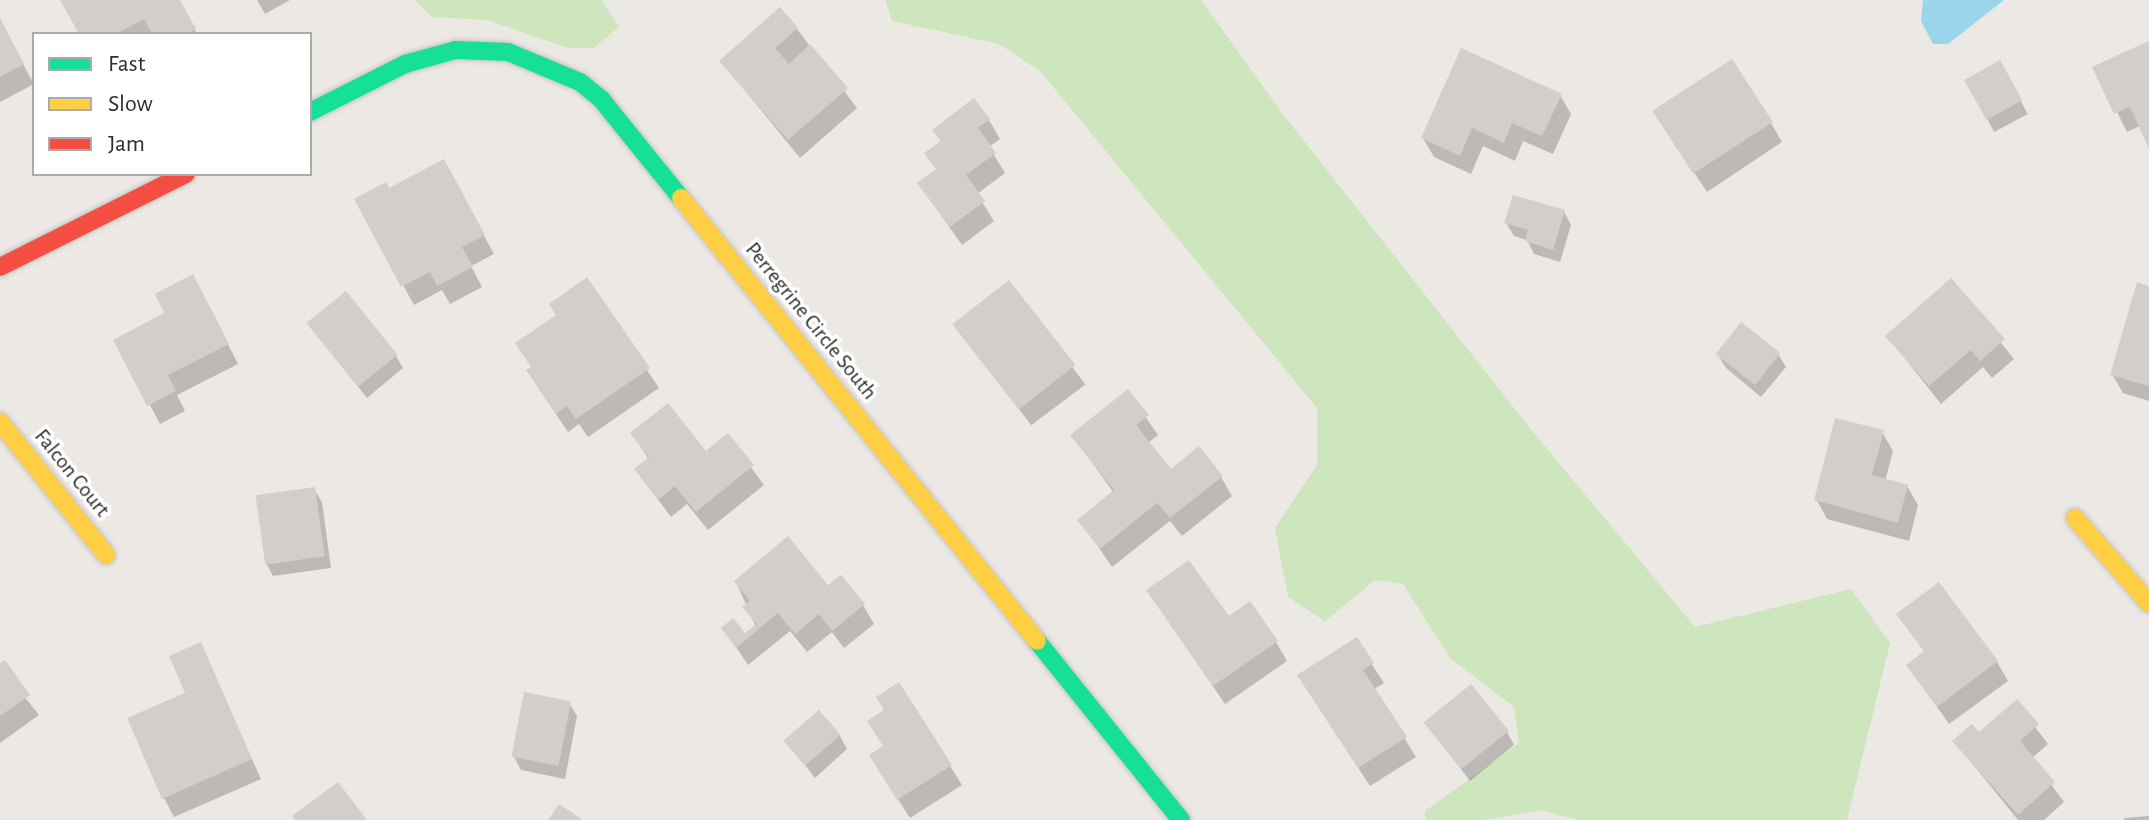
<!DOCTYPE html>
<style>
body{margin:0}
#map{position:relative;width:2149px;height:820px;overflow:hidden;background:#ece8e4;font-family:"Alegreya Sans",sans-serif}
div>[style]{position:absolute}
.green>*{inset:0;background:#cee6be}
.water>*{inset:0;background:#99d6ec}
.shadow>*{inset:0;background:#0003;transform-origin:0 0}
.building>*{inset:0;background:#d1cecb;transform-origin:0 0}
.roads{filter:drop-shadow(0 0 2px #c5c4c5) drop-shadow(0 0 2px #c5c4c5)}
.fast>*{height:18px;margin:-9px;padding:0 9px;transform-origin:9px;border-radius:9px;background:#16e098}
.slow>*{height:18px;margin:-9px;padding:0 9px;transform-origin:9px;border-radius:9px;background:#ffcf43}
.jam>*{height:18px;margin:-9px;padding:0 9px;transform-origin:9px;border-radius:9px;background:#f24e42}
span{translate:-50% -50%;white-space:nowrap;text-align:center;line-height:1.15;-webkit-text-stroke:7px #fff;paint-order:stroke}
.street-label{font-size:22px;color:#2e2e2e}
.legend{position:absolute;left:32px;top:32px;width:280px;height:144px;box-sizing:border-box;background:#fff;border:2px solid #ababab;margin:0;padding:10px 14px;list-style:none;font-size:24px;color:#2e2e2e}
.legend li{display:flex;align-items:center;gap:16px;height:40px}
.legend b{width:40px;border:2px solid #ababab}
</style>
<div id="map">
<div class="green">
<i style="clip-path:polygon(415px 0,602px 0,619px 27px,594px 48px,568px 48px,487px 20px,432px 17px)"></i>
<i style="clip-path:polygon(885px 0,1201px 0,1282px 113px,1529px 427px,1695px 627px,1851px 589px,1890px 643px,1847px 820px,1578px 820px,1541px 810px,1484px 820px,1425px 820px,1425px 811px,1519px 743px,1514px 707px,1450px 658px,1403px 584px,1375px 580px,1325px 621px,1288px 597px,1275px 528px,1317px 465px,1317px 408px,1040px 71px,999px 44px,892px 21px)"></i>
</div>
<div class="water">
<i style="clip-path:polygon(1923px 0,2004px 0,1948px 44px,1933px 44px,1921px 21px)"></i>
</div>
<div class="shadow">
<i style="clip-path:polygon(62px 0,179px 0,197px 34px,81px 34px)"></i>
<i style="clip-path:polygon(257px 0,290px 0,265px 14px)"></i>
<i style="clip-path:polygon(0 22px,34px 84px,0 102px)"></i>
<i style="clip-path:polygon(797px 29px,857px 108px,800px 158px,721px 61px)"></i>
<i style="clip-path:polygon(2149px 43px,2149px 144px,2140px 126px,2127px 132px,2095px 68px)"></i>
<i style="left:2000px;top:62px;width:59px;height:38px;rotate:62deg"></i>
<i style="clip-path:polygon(1560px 95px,1571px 114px,1553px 154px,1523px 141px,1515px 161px,1483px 146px,1471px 174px,1434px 157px,1423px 138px)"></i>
<i style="clip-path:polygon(989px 120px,1000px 139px,989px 147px,1005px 173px,977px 194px,994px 221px,962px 245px,919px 184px,937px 171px,927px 154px,942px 143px,935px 130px)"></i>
<i style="clip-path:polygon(1771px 123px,1782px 142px,1707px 192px,1666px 130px)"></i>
<i style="clip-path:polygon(454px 181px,494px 254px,471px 266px,482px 287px,450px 304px,442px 290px,414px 305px,356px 200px)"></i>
<i style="clip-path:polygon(1564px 212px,1571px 225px,1560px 262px,1534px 254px,1527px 240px,1514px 236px,1506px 223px)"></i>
<i style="clip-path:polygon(587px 280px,659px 388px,588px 437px,579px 424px,568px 432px,539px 389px,532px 368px)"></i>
<i style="clip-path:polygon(1951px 281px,2014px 359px,1992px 378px,1983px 367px,1941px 404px,1888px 337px)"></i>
<i style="left:1009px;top:283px;width:127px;height:68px;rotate:53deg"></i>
<i style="clip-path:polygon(2149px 288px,2149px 401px,2123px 393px,2112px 374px)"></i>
<i style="clip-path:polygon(203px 295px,238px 364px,177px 395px,185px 411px,160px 424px,116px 341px)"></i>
<i style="clip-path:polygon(309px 324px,396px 356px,403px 368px,367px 398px)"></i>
<i style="clip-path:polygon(1778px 354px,1786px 367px,1761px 397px,1726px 368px,1718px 355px)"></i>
<i style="clip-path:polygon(1128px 392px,1158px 435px,1148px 443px,1171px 472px,1221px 477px,1232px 496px,1182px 536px,1170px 521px,1112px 567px,1080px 520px,1114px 493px,1073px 436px)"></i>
<i style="clip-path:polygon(1882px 432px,1893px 451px,1885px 481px,1907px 486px,1918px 505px,1909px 541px,1827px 519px,1816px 499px)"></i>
<i style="clip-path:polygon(633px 434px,706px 454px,728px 436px,764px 485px,708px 530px,687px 504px,671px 517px,636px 470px,649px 460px)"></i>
<i style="clip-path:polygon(314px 489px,322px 502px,331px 568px,273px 576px,266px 563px)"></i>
<i style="clip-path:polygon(736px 582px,828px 588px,863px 605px,874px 624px,844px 648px,832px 632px,807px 652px,790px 631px,748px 665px,724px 629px,745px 636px,756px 627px)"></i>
<i style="clip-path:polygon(1148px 591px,1276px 642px,1287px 661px,1225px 704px)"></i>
<i style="clip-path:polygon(1899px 614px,1997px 662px,2008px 681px,1949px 724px,1908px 666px,1925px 653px)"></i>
<i style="clip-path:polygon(1356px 640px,1384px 683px,1374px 689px,1416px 757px,1370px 786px,1311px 695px)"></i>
<i style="clip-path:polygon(200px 645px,261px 779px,174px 817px,164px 798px)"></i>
<i style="clip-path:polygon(0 666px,39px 715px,0 743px)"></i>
<i style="clip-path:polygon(899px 684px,962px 785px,910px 818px,882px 774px,886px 711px)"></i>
<i style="clip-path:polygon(2016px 702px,2048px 744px,2032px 758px,2064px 802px,2044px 820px,2018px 820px,1954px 741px,1979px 735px)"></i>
<i style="clip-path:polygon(569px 703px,577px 716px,565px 779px,521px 770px,514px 757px)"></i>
<i style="clip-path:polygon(1427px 724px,1507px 732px,1514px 745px,1470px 781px)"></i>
<i style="clip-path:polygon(840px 736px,847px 749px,815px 778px,787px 742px)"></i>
<i style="clip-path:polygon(2149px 816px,2149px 820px,2124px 820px,2124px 818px)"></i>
</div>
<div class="building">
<i style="clip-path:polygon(60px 0,180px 0,196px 29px,187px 34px,152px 34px,144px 19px,116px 34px,79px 34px)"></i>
<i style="clip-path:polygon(780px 7px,798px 28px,775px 48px,789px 64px,810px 44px,848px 88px,788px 140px,719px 61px)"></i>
<i style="clip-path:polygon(0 18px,24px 64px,0 77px)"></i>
<i style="clip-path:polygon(2149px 41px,2149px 149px,2130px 107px,2114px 114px,2092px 67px)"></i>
<i style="clip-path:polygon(1461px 48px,1562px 94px,1542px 136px,1512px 123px,1504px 143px,1472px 128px,1460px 156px,1421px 138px)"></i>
<i style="left:1732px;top:59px;width:75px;height:95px;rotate:57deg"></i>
<i style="left:2000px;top:60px;width:46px;height:41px;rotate:61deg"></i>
<i style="clip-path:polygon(974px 98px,990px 119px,978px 128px,996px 153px,966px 175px,985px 201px,950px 227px,917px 183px,936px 169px,924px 153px,941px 141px,932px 130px)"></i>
<i style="clip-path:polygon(444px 159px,485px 235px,462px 247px,473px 267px,437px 286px,430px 272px,401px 287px,354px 199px,386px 182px,389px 188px)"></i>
<i style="clip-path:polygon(1513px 195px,1565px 210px,1553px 250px,1525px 241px,1528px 230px,1504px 223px)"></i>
<i style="clip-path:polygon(193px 274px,229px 344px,168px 375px,176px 391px,147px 406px,113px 340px,164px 313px,155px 294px)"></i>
<i style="clip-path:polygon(587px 277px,650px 368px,576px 419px,567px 406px,556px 414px,526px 370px,531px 367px,515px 343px,556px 315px,549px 304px)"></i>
<i style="clip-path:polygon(1951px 278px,2005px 339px,1980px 361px,1971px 350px,1929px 386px,1885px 336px)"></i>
<i style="left:1009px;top:280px;width:108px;height:72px;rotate:52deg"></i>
<i style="clip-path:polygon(2137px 282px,2149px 286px,2149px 386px,2110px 375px)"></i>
<i style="left:346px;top:291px;width:82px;height:51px;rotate:51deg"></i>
<i style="left:1741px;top:322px;width:50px;height:41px;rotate:38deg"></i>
<i style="clip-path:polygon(1128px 389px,1149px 415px,1136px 425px,1171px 469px,1199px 446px,1223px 476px,1170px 518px,1157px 503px,1100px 549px,1077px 520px,1114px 490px,1070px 435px)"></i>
<i style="clip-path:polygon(668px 403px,706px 451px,728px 433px,754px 465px,696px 512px,675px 486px,658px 500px,634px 469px,649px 457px,630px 433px)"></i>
<i style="clip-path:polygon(1835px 418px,1884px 430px,1872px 475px,1908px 485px,1898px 523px,1814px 500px)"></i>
<i style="left:315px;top:487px;width:70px;height:60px;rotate:82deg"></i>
<i style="clip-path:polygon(788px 536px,828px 585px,841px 575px,865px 604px,832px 631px,819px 614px,795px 634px,778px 613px,736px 648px,721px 628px,733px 618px,745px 633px,757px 624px,742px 607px,750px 601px,734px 581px)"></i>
<i style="clip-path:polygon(1189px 560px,1229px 616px,1250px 601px,1278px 641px,1213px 686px,1146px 590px)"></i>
<i style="clip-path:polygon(1939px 582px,1998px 661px,1937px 707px,1906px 665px,1924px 651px,1896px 614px)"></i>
<i style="clip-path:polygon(1357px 637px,1374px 663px,1363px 670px,1407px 737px,1358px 768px,1297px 675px)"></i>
<i style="clip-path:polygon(201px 642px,252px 759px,162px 799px,127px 718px,185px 693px,169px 656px)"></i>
<i style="clip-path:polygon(5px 660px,30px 695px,0 716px,0 663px)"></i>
<i style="clip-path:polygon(899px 682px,952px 765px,897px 800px,869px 755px,883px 746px,867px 721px,884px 710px,876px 697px)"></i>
<i style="left:1471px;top:684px;width:60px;height:61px;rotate:51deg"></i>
<i style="left:524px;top:692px;width:48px;height:66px;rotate:11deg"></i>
<i style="clip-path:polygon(2017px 699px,2039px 724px,2020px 741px,2055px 782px,2018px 815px,1952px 741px,1972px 724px,1979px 732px)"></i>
<i style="left:819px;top:710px;width:33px;height:47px;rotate:49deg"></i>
<i style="clip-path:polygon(338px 782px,367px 820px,295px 820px,292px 816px)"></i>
<i style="clip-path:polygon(559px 804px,583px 820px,548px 820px)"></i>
</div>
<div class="roads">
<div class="fast">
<i style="left:310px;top:112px;width:106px;rotate:-26.8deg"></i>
<i style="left:405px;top:64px;width:53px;rotate:-15.4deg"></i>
<i style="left:456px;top:50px;width:52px;rotate:2.2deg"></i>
<i style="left:508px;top:52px;width:78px;rotate:22.6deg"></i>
<i style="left:580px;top:82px;width:27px;rotate:39deg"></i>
<i style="left:601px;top:99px;width:127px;rotate:51.1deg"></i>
<i style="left:1037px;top:641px;width:230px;rotate:51.2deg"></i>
</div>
<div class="slow">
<i style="left:681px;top:198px;width:568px;rotate:51.21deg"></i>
<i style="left:0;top:422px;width:170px;rotate:51.4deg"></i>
<i style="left:2075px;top:518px;width:113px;rotate:49deg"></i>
</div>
<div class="jam">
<i style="left:0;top:267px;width:208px;rotate:-26.6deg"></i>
</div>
</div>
<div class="street-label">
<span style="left:811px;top:321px;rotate:51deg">Perregrine Circle South</span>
<span style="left:72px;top:473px;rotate:51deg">Falcon Court</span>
</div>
<ul class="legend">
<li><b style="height:10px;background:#16e098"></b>Fast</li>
<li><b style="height:10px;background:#ffcf43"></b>Slow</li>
<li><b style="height:10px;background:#f24e42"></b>Jam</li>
</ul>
</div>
